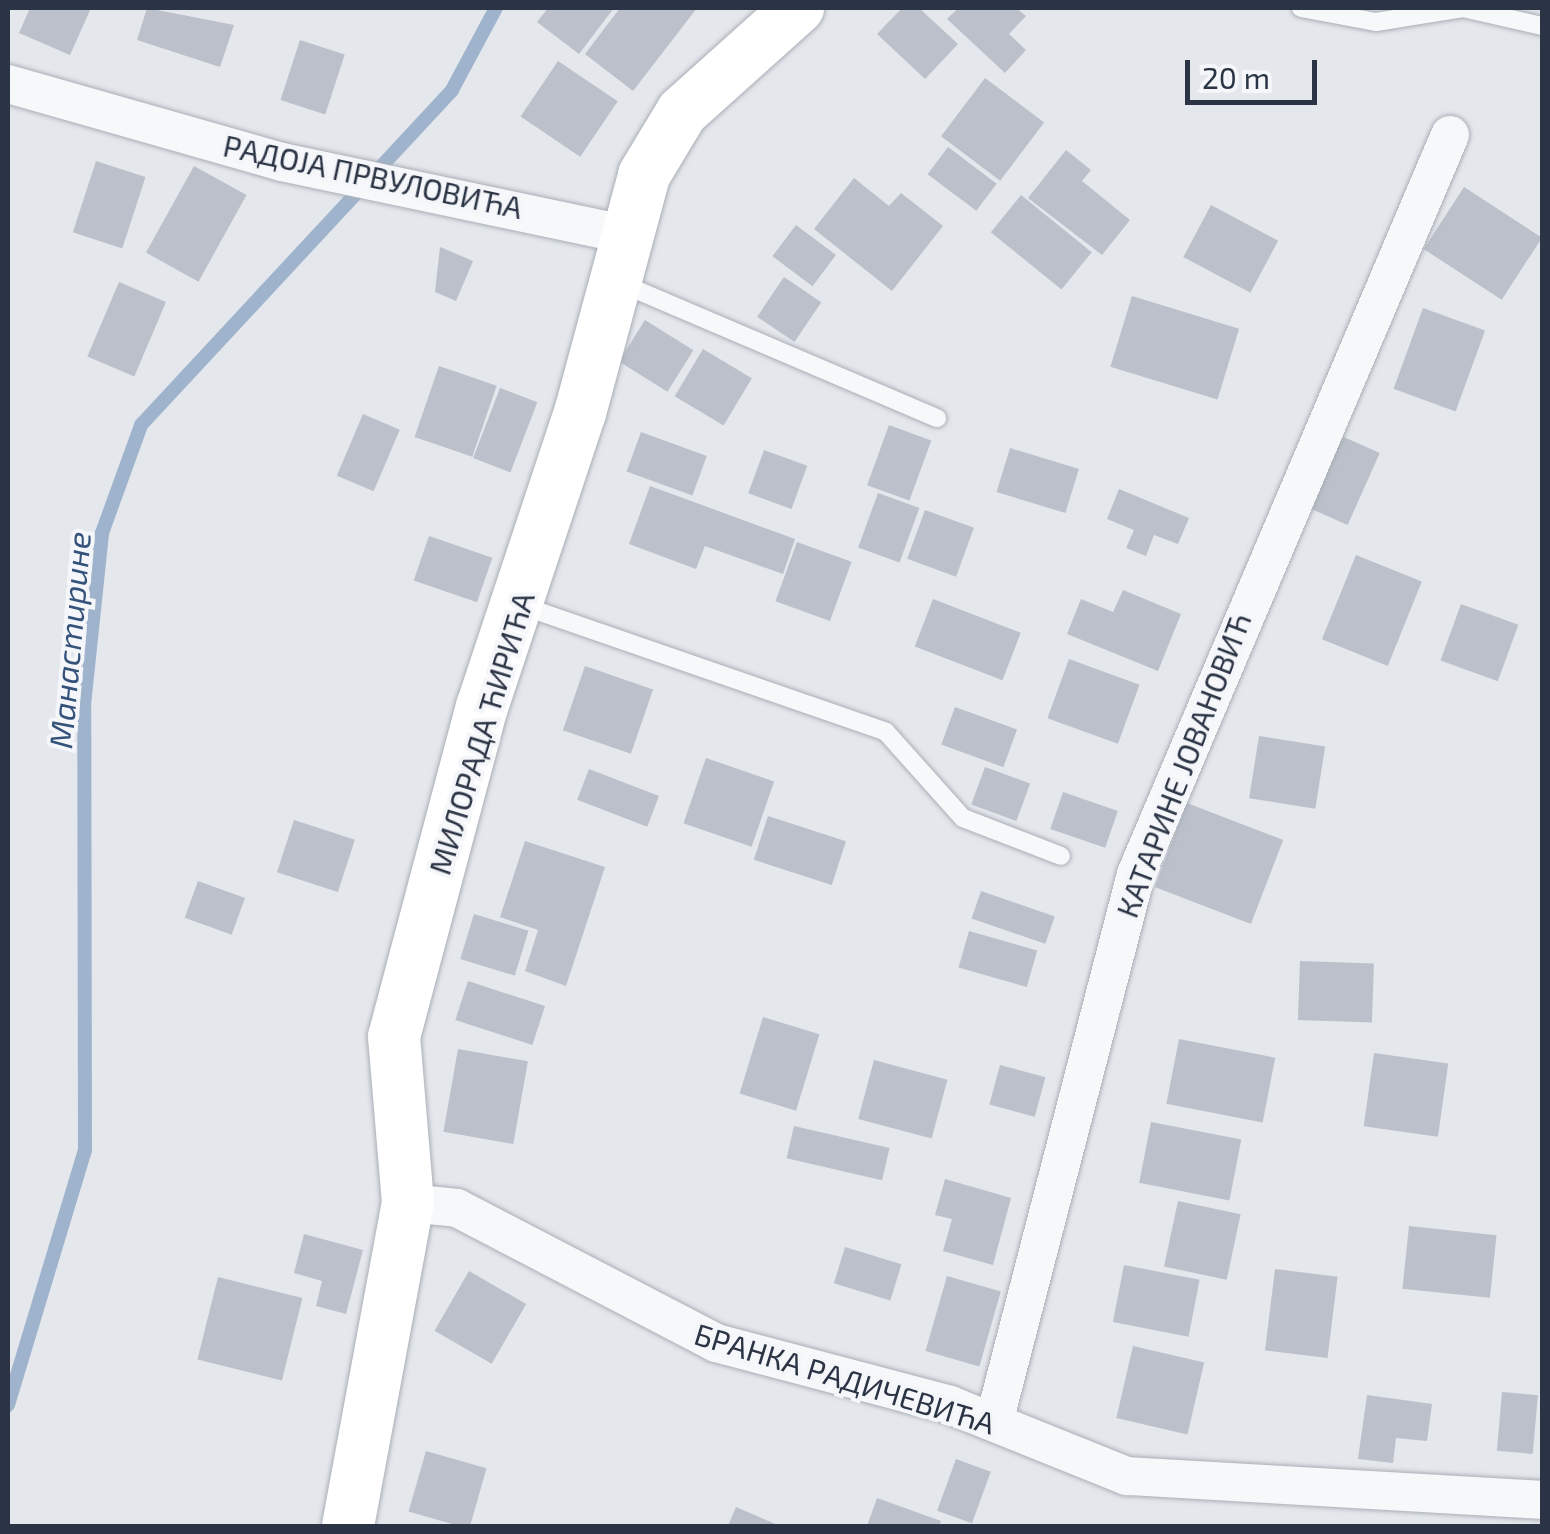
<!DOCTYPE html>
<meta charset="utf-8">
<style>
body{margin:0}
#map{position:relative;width:1550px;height:1534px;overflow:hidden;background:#e4e7ec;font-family:"Exo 2",sans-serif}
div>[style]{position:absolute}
.stream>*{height:14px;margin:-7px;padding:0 7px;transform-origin:7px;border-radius:7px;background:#9fb4cc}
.building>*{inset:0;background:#bbc0ca;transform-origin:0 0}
.roads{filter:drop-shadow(0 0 2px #a9aeb7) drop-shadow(0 0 2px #a9aeb7)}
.lane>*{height:18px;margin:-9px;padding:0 9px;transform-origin:9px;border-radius:9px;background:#f7f8fa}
.street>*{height:38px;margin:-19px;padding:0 19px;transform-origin:19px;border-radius:19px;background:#f7f8fa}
.secondary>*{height:52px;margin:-26px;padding:0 26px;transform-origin:26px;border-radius:26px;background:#fff}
span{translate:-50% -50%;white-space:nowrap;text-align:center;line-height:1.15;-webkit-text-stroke:8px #f4f6f9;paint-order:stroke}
.street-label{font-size:30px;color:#2b3445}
.water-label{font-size:32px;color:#34527a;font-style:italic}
.frame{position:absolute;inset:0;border:10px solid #2b3445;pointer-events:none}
.scale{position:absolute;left:1185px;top:60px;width:132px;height:45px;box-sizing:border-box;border:5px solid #2b3445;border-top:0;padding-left:12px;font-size:30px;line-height:35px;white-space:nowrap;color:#2b3445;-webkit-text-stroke:8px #f4f6f9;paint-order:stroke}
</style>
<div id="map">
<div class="stream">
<i style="left:8px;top:1405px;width:266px;rotate:-73.2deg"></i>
<i style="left:85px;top:1150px;width:445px;rotate:-90.1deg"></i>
<i style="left:84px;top:705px;width:173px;rotate:-84deg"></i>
<i style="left:102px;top:533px;width:115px;rotate:-70.1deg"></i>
<i style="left:141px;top:425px;width:457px;rotate:-47.1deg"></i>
<i style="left:452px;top:90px;width:93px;rotate:-61.8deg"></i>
</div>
<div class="building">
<i style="clip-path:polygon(30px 8px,91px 8px,70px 55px,19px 33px)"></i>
<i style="clip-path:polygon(147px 8px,234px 25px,220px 67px,137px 40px)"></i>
<i style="clip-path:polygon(548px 8px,614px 8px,579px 54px,537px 22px)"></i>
<i style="clip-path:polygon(620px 8px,697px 8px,633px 91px,585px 54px)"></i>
<i style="clip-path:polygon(902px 8px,919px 8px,958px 44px,925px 79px,877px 34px)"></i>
<i style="clip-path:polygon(958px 8px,1016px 8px,1026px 16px,1009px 34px,1026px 50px,1005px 73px,947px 19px)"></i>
<i style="left:300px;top:40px;width:47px;height:63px;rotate:18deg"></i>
<i style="left:558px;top:61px;width:72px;height:67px;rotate:34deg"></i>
<i style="left:985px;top:78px;width:74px;height:73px;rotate:37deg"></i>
<i style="left:948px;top:147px;width:61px;height:34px;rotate:37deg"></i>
<i style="clip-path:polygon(1066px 150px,1091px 170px,1082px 181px,1130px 220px,1102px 255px,1028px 198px)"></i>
<i style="left:96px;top:161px;width:52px;height:75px;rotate:18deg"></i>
<i style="left:194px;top:166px;width:60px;height:99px;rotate:29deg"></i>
<i style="clip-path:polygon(854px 178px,889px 206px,901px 193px,943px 226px,892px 291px,814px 229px)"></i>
<i style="left:1464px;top:187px;width:93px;height:74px;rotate:33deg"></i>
<i style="left:1021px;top:195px;width:91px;height:48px;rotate:39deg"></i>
<i style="left:1211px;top:205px;width:76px;height:59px;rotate:28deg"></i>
<i style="left:796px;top:225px;width:50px;height:39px;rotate:37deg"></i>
<i style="clip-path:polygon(440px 247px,473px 261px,456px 301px,435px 292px)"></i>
<i style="left:784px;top:277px;width:45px;height:48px;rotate:34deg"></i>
<i style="left:119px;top:282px;width:51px;height:81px;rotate:23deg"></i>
<i style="left:1132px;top:296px;width:112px;height:74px;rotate:17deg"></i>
<i style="left:1423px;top:308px;width:66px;height:86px;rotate:20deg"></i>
<i style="left:645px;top:320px;width:57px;height:49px;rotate:32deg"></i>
<i style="left:703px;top:349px;width:57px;height:55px;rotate:31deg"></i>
<i style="left:439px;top:366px;width:61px;height:75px;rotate:19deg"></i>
<i style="left:500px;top:388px;width:40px;height:75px;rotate:21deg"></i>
<i style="left:363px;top:414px;width:40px;height:67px;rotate:23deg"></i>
<i style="left:889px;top:425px;width:45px;height:64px;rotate:20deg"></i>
<i style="left:641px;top:432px;width:70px;height:42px;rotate:20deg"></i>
<i style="left:1335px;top:433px;width:49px;height:79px;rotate:24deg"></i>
<i style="left:1010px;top:448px;width:72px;height:46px;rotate:17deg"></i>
<i style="left:764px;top:450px;width:46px;height:46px;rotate:20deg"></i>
<i style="clip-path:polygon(650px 486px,795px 539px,783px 574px,705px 546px,696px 569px,629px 544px)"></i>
<i style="clip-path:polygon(1119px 489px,1189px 518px,1178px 544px,1154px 535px,1146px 556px,1126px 548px,1134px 530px,1107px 519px)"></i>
<i style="left:878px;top:493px;width:44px;height:58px;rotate:20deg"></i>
<i style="left:925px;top:510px;width:52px;height:52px;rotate:20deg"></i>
<i style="left:429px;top:536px;width:67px;height:47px;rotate:19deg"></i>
<i style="left:797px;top:542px;width:58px;height:63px;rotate:20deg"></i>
<i style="left:1356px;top:555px;width:71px;height:91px;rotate:22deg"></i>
<i style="clip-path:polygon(1123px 590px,1181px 614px,1158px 671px,1067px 634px,1081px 599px,1113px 612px)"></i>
<i style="left:933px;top:599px;width:94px;height:51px;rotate:21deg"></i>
<i style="left:1461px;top:604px;width:61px;height:60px;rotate:20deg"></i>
<i style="left:1069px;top:659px;width:75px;height:63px;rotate:20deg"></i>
<i style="left:585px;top:666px;width:72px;height:68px;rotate:19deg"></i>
<i style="left:955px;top:707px;width:66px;height:40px;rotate:20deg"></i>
<i style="left:1259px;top:736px;width:67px;height:63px;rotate:9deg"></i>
<i style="left:706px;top:758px;width:72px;height:69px;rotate:19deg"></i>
<i style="left:985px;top:767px;width:48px;height:40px;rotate:20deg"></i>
<i style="left:589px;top:769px;width:75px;height:33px;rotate:21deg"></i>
<i style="left:1063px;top:792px;width:58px;height:39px;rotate:19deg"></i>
<i style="left:1187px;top:803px;width:103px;height:90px;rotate:21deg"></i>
<i style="left:768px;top:816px;width:82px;height:46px;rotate:18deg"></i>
<i style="left:294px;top:820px;width:64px;height:55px;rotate:18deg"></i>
<i style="clip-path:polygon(525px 841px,605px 867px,566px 986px,525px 971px,538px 930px,500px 917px)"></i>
<i style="left:198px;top:881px;width:50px;height:39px;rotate:20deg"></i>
<i style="left:981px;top:891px;width:78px;height:29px;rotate:19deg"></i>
<i style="left:474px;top:914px;width:57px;height:47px;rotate:17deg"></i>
<i style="left:969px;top:931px;width:71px;height:38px;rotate:16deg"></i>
<i style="left:1300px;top:961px;width:74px;height:59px;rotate:2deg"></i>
<i style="left:468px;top:981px;width:81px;height:41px;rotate:18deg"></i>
<i style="left:763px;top:1017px;width:59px;height:80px;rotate:17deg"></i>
<i style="left:1179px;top:1039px;width:98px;height:66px;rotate:11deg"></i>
<i style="left:458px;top:1049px;width:71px;height:84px;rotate:10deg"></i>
<i style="left:1374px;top:1053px;width:75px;height:74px;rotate:8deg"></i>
<i style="left:874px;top:1060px;width:76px;height:61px;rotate:15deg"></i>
<i style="left:1000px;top:1065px;width:47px;height:41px;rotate:15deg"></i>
<i style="left:1151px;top:1122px;width:92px;height:62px;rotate:11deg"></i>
<i style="left:794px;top:1126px;width:98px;height:33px;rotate:13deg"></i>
<i style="clip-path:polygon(945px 1179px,1011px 1198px,993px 1265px,943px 1251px,952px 1219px,935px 1215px)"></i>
<i style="left:1178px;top:1201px;width:64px;height:67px;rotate:12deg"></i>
<i style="left:1409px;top:1226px;width:88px;height:63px;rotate:6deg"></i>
<i style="clip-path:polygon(304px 1234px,363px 1250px,346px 1314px,316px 1306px,322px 1281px,294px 1273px)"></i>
<i style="left:845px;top:1247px;width:59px;height:38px;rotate:17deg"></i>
<i style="left:1124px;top:1265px;width:77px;height:58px;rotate:11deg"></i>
<i style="left:1275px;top:1269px;width:63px;height:82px;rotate:7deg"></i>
<i style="left:469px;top:1271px;width:66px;height:69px;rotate:30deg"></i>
<i style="left:947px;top:1276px;width:56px;height:78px;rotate:16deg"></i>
<i style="left:218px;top:1277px;width:87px;height:85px;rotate:14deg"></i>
<i style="left:1133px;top:1346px;width:73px;height:74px;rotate:13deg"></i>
<i style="left:1502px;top:1392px;width:36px;height:59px;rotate:5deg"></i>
<i style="clip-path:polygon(1367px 1395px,1432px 1404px,1427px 1441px,1396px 1438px,1393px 1463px,1358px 1459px)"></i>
<i style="left:426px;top:1451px;width:63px;height:63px;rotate:16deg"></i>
<i style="left:956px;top:1459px;width:37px;height:55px;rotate:20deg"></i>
<i style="clip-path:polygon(877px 1498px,941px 1521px,939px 1526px,867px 1526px)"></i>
<i style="clip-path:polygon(736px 1507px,780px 1526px,728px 1526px)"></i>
</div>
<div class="roads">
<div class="lane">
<i style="left:1301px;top:8px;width:76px;rotate:10.6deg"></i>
<i style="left:1376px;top:22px;width:88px;rotate:-9.1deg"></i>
<i style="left:1463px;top:8px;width:81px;rotate:12.8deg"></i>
<i style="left:618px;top:282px;width:347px;rotate:23.1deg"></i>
<i style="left:520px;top:605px;width:387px;rotate:19.1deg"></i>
<i style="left:886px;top:732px;width:115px;rotate:48.2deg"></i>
<i style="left:963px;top:818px;width:105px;rotate:21.2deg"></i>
</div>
<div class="street">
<i style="left:8px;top:84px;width:285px;rotate:15.9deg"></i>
<i style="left:282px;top:162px;width:349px;rotate:11.9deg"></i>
<i style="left:408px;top:1203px;width:49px;rotate:5.8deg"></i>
<i style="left:457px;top:1208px;width:292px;rotate:27.5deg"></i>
<i style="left:716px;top:1343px;width:242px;rotate:14.8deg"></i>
<i style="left:950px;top:1405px;width:191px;rotate:21.9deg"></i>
<i style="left:1127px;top:1476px;width:416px;rotate:3.3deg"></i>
<i style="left:994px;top:1422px;width:566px;rotate:-75.47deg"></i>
<i style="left:1136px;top:874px;width:803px;rotate:-66.98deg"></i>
</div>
<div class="secondary">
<i style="left:348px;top:1526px;width:329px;rotate:-79.5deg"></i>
<i style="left:408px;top:1203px;width:167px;rotate:-94.8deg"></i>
<i style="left:394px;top:1037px;width:342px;rotate:-75.1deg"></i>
<i style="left:482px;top:707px;width:310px;rotate:-71.6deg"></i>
<i style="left:580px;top:413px;width:246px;rotate:-74.9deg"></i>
<i style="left:644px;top:175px;width:74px;rotate:-58.9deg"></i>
<i style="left:682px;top:112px;width:156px;rotate:-41.9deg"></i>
</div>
</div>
<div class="street-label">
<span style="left:373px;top:176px;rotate:12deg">РАДОЈА ПРВУЛОВИЋА</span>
<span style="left:481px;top:733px;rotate:-73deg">МИЛОРАДА ЋИРИЋА</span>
<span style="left:1183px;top:765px;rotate:-69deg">КАТАРИНЕ ЈОВАНОВИЋ</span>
<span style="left:845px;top:1378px;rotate:17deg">БРАНКА РАДИЧЕВИЋА</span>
</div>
<div class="water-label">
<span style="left:69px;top:640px;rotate:-85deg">Манастирине</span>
</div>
<div class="frame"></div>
<div class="scale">20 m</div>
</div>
